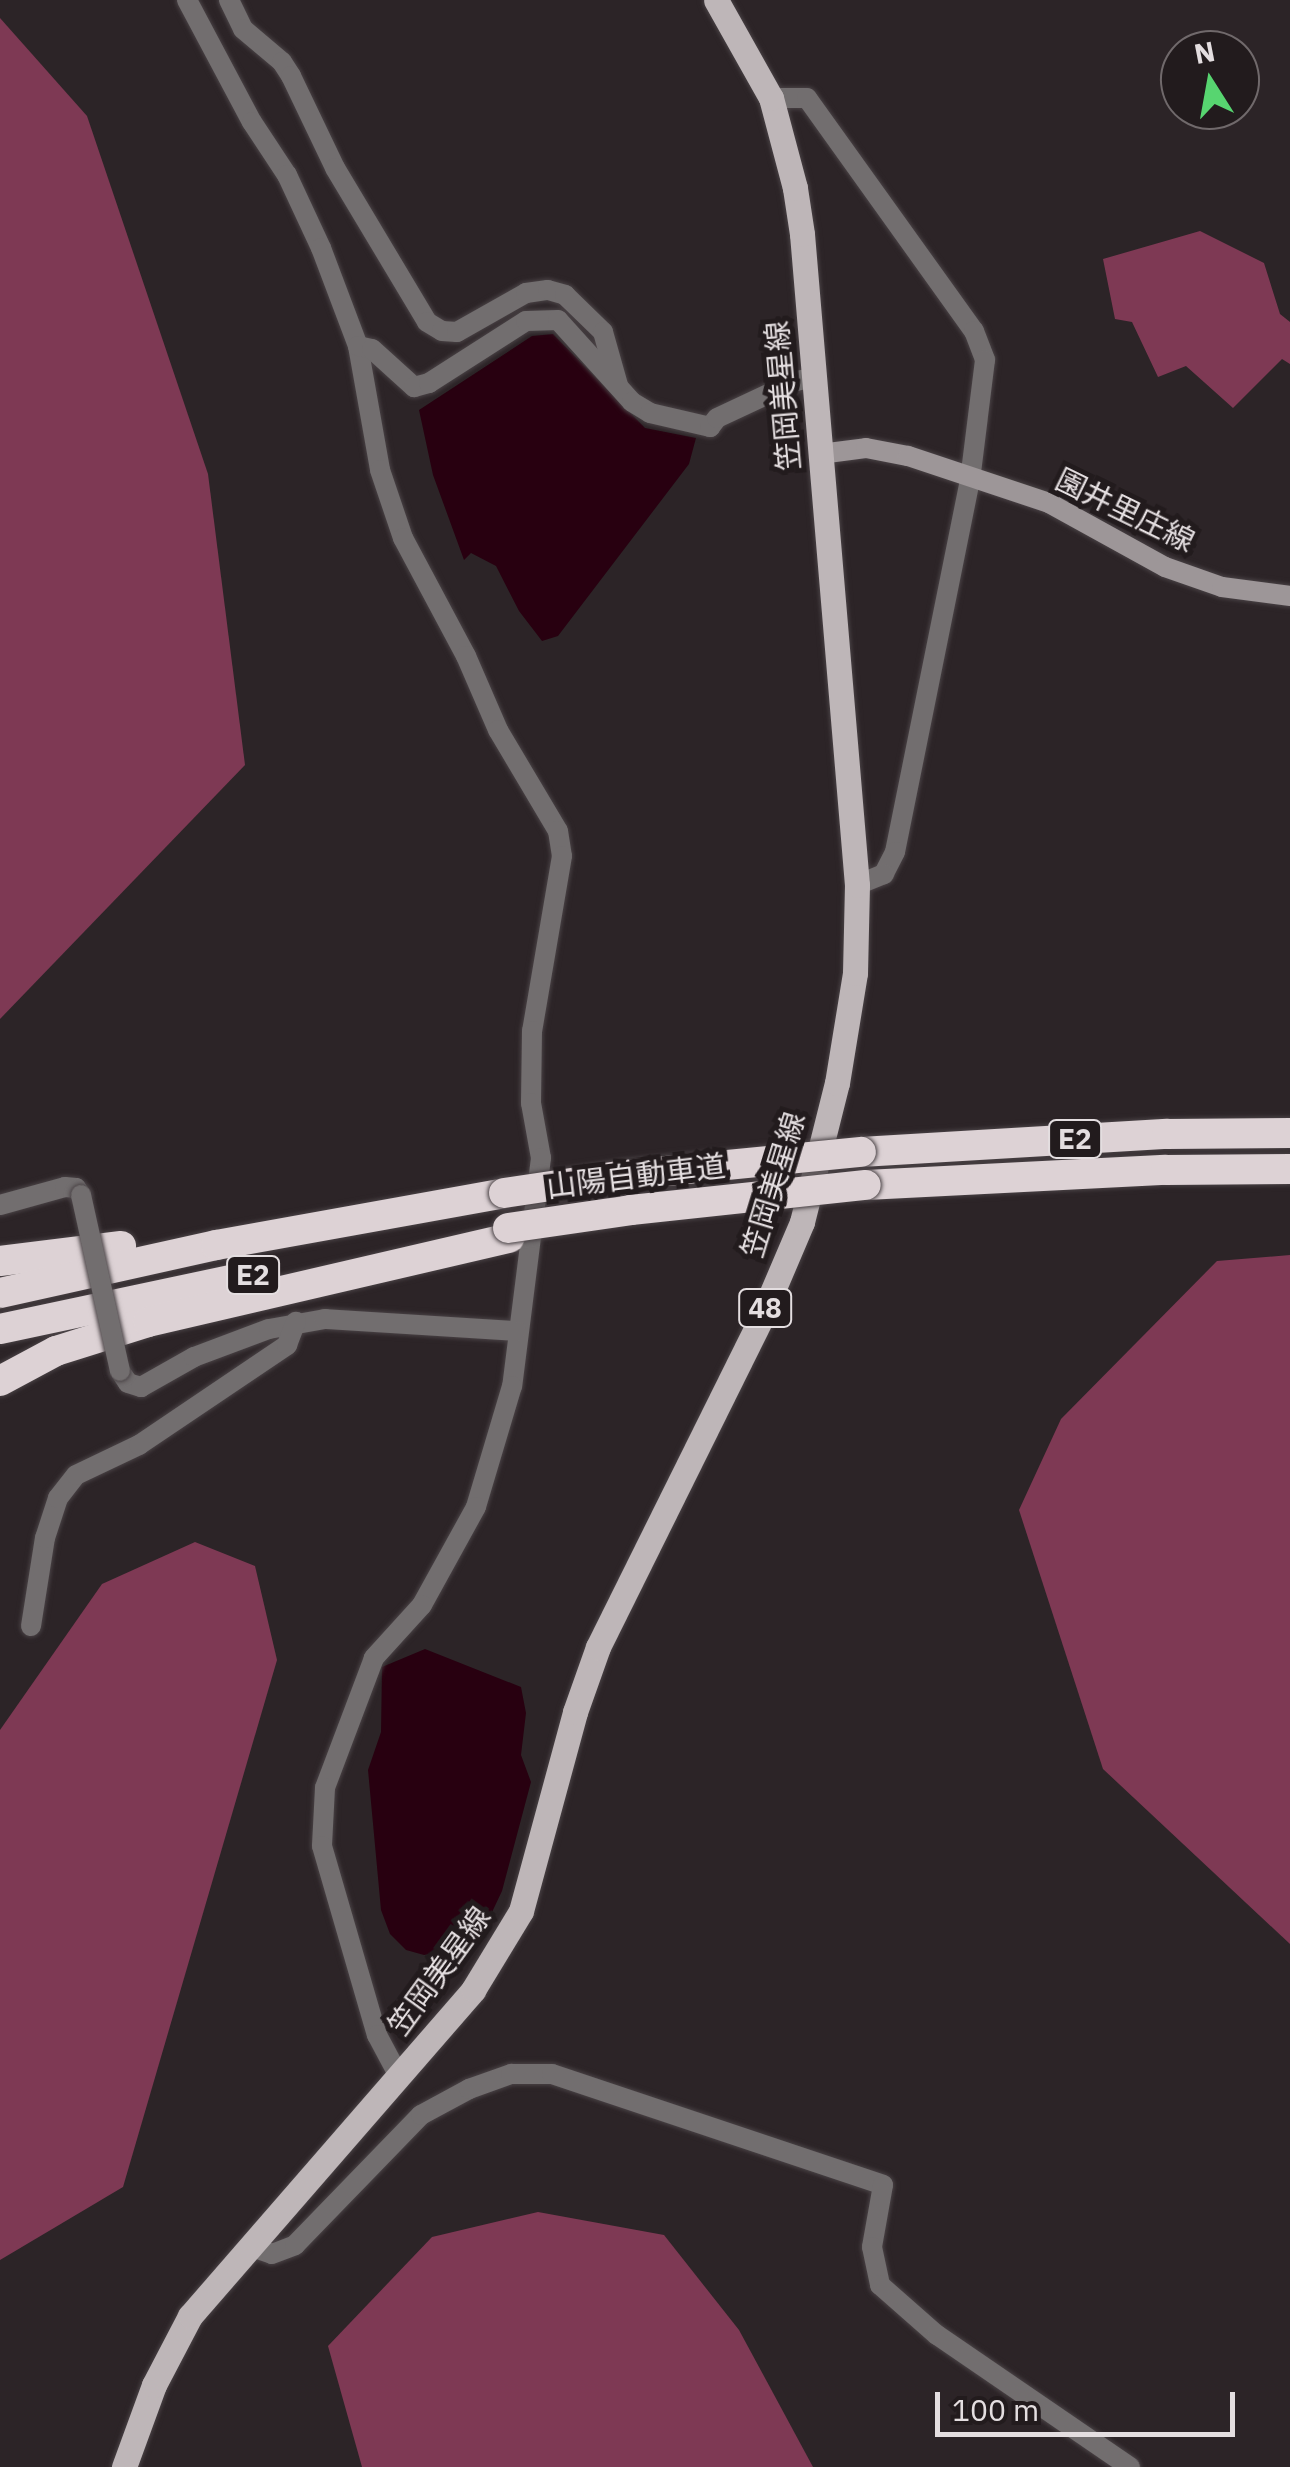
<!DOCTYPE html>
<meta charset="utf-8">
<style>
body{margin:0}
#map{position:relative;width:1290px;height:2467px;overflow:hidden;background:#2c2427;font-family:"IBM Plex Sans","Noto Sans JP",sans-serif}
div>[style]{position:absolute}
.forest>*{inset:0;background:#7e3954}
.water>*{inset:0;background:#280010}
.roads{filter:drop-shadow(0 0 2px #494245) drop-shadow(0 0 2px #494245)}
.street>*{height:20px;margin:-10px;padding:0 10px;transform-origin:10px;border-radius:10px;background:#726e6f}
.secondary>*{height:20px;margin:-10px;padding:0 10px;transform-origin:10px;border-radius:10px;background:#9d9698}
.primary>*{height:25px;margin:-12.5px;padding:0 12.5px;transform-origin:12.5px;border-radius:12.5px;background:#beb6b8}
.highway>*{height:30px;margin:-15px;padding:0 15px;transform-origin:15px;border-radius:15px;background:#ddd2d5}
.bridges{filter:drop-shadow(0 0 2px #494245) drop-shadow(0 0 2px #494245)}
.street-bridge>*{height:20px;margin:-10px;padding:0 10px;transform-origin:10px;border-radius:10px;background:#726e6f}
.highway-bridge>*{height:30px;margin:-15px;padding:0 15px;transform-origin:15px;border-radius:15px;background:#ddd2d5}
span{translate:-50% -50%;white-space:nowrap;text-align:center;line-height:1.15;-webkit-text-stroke:10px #221b1d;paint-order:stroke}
.shield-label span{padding:2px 8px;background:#221b1d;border:2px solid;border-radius:8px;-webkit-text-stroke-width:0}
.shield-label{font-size:28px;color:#e4dee0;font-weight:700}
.street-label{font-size:30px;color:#e4dee0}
.north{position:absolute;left:1160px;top:30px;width:100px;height:100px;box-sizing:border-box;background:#221b1d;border:2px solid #70696b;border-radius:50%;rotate:349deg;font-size:28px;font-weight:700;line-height:40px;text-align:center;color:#e4dee0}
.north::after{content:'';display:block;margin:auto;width:35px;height:45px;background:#57d570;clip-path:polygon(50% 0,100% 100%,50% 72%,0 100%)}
.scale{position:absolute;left:935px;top:2392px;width:300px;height:45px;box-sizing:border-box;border:5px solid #e4dee0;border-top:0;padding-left:12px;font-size:30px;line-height:35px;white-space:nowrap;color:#e4dee0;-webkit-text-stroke:8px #221b1d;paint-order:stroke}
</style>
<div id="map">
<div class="forest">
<i style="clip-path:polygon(0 18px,87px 116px,208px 474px,245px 765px,0 1019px)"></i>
<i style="clip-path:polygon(1200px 231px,1264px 263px,1280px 314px,1290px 322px,1290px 364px,1282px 359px,1233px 408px,1186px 366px,1158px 377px,1132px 322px,1115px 319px,1103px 259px)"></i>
<i style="clip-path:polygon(1290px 1255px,1290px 1944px,1103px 1769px,1019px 1510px,1061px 1419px,1217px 1261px)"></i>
<i style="clip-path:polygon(195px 1542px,255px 1566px,277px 1660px,123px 2187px,0 2260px,0 1730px,102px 1584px)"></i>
<i style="clip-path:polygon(538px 2212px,664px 2235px,739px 2330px,813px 2467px,362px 2467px,328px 2346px,432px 2237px)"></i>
</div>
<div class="water">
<i style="clip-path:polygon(553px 334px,645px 428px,696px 438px,689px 464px,558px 636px,542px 641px,519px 611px,496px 566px,471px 553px,464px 560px,433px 475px,419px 410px,532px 336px)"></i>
<i style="clip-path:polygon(425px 1649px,521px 1687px,526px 1713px,521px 1755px,531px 1782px,502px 1891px,485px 1927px,443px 1952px,424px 1955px,406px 1950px,390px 1934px,381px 1910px,368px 1770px,381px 1732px,382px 1667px)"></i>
</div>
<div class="roads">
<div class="street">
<i style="left:187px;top:0;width:138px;rotate:62deg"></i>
<i style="left:252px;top:122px;width:64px;rotate:56.6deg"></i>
<i style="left:287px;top:175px;width:81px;rotate:65deg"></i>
<i style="left:321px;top:248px;width:105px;rotate:69.3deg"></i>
<i style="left:358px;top:346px;width:126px;rotate:79.9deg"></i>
<i style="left:380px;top:470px;width:72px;rotate:71.3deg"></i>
<i style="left:403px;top:538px;width:134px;rotate:61.9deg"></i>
<i style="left:466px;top:656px;width:81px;rotate:66.6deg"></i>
<i style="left:498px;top:730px;width:117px;rotate:59.3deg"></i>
<i style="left:558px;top:831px;width:25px;rotate:81deg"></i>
<i style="left:562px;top:856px;width:178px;rotate:99.7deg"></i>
<i style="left:532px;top:1031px;width:72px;rotate:90.8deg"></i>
<i style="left:531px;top:1103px;width:56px;rotate:79.7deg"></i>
<i style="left:541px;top:1158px;width:230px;rotate:97.2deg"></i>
<i style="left:512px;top:1386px;width:126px;rotate:106.6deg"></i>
<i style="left:476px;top:1507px;width:112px;rotate:118.9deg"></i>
<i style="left:422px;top:1605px;width:72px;rotate:132.2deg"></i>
<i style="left:374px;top:1658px;width:139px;rotate:110.7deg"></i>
<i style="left:325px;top:1788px;width:58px;rotate:93deg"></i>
<i style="left:322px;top:1846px;width:197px;rotate:73.8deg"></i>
<i style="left:377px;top:2035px;width:49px;rotate:61.9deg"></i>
<i style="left:229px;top:0;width:32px;rotate:64deg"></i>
<i style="left:243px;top:29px;width:51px;rotate:40.2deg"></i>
<i style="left:282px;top:62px;width:17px;rotate:57deg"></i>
<i style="left:291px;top:76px;width:102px;rotate:64.4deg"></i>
<i style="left:335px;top:168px;width:179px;rotate:59.1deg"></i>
<i style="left:427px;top:322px;width:17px;rotate:31deg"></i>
<i style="left:442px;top:331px;width:15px;rotate:4deg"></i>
<i style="left:457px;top:332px;width:79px;rotate:-29.5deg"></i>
<i style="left:526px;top:293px;width:22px;rotate:-8deg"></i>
<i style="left:548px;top:290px;width:18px;rotate:16deg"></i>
<i style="left:565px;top:295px;width:53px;rotate:44.2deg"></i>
<i style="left:603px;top:332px;width:55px;rotate:74.2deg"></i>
<i style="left:771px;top:98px;width:36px"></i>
<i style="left:807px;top:98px;width:287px;rotate:54.4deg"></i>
<i style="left:974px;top:331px;width:31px;rotate:69deg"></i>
<i style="left:985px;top:360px;width:121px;rotate:97.1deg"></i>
<i style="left:970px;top:480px;width:379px;rotate:101.4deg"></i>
<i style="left:895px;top:852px;width:25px;rotate:117deg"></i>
<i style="left:884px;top:874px;width:29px;rotate:158deg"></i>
<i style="left:358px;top:346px;width:14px;rotate:12deg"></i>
<i style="left:372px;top:349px;width:57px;rotate:42.1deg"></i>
<i style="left:414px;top:387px;width:16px;rotate:-15deg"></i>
<i style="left:429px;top:383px;width:115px;rotate:-32.6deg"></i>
<i style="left:526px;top:321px;width:32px;rotate:-2deg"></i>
<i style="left:558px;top:320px;width:110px;rotate:47.9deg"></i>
<i style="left:632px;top:402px;width:21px;rotate:31deg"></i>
<i style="left:650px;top:413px;width:62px;rotate:13.1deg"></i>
<i style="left:710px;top:427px;width:11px;rotate:-52deg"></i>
<i style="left:717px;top:418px;width:87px;rotate:-25.1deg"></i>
<i style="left:796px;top:381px;width:16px;rotate:-11deg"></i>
<i style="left:0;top:1205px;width:67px;rotate:-15.5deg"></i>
<i style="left:65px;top:1187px;width:11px;rotate:5deg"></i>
<i style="left:76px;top:1188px;width:9px;rotate:54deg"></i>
<i style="left:120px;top:1371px;width:14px;rotate:56deg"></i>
<i style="left:128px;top:1383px;width:14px;rotate:17deg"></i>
<i style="left:141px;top:1387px;width:61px;rotate:-29.5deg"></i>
<i style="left:194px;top:1357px;width:80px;rotate:-20.5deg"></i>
<i style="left:269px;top:1329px;width:57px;rotate:-10.1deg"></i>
<i style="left:325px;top:1319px;width:191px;rotate:3.6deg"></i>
<i style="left:31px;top:1626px;width:89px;rotate:-81deg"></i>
<i style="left:45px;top:1538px;width:42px;rotate:-72deg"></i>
<i style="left:58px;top:1498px;width:29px;rotate:-52deg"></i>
<i style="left:76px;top:1475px;width:70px;rotate:-25.5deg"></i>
<i style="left:139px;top:1445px;width:179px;rotate:-34deg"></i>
<i style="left:287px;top:1345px;width:25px;rotate:-69deg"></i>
<i style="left:249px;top:2246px;width:24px;rotate:19deg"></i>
<i style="left:272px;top:2254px;width:25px;rotate:-21deg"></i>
<i style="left:295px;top:2245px;width:181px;rotate:-45.9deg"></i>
<i style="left:421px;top:2115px;width:55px;rotate:-28.4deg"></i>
<i style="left:469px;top:2089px;width:45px;rotate:-19.7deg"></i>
<i style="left:511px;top:2074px;width:41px"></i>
<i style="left:552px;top:2074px;width:349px;rotate:18.5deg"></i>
<i style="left:883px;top:2185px;width:63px;rotate:100.1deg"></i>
<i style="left:872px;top:2247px;width:39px;rotate:78deg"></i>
<i style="left:880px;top:2285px;width:76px;rotate:41.3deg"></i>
<i style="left:937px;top:2335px;width:234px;rotate:34.4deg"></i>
</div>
<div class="secondary">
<i style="left:820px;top:454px;width:46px;rotate:-7.4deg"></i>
<i style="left:866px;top:448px;width:43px;rotate:10.8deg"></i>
<i style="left:908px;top:456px;width:149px;rotate:18.4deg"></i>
<i style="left:1049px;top:503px;width:132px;rotate:28.9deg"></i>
<i style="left:1165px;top:567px;width:60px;rotate:19.3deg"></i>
<i style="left:1222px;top:587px;width:69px;rotate:7.5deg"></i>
</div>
<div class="primary">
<i style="left:124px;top:2467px;width:87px;rotate:-69.9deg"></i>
<i style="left:154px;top:2385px;width:78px;rotate:-62.4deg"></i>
<i style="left:190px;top:2316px;width:432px;rotate:-49deg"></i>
<i style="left:473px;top:1990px;width:92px;rotate:-58.7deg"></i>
<i style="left:521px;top:1911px;width:206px;rotate:-74.8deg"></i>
<i style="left:575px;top:1712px;width:69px;rotate:-70.5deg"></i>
<i style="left:598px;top:1647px;width:369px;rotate:-63.6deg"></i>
<i style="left:762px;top:1316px;width:102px;rotate:-66.9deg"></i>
<i style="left:802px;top:1222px;width:143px;rotate:-75.9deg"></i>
<i style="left:837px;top:1083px;width:111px;rotate:-80.7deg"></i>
<i style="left:855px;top:973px;width:88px;rotate:-88.7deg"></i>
<i style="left:857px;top:885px;width:653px;rotate:-94.83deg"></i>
<i style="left:802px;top:234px;width:47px;rotate:-98.7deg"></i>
<i style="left:795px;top:188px;width:93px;rotate:-104.9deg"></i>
<i style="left:771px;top:98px;width:112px;rotate:-119.3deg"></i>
</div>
<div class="highway">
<i style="left:861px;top:1152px;width:307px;rotate:-3.4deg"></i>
<i style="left:1167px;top:1134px;width:123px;rotate:-0.5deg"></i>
<i style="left:866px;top:1185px;width:300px;rotate:-2.9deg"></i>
<i style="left:1166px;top:1170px;width:124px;rotate:-0.5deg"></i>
<i style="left:0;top:1261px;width:122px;rotate:-7.1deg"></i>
<i style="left:0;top:1293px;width:221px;rotate:-12.5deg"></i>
<i style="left:216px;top:1245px;width:293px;rotate:-10.2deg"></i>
<i style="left:0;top:1329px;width:249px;rotate:-12deg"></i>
<i style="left:0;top:1381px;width:64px;rotate:-28.2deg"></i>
<i style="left:56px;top:1351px;width:96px;rotate:-17.5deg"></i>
<i style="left:148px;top:1322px;width:371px;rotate:-13.1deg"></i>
</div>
</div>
<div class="bridges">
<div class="street-bridge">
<i style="left:81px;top:1195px;width:180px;rotate:77.5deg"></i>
</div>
<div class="highway-bridge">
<i style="left:504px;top:1193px;width:122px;rotate:-8.5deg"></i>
<i style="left:625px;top:1175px;width:237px;rotate:-5.6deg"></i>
<i style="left:508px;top:1228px;width:124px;rotate:-8.3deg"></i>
<i style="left:631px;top:1210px;width:236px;rotate:-6.1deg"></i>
</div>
</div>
<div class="shield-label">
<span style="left:1075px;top:1139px">E2</span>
<span style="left:253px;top:1275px">E2</span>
<span style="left:765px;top:1308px">48</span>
</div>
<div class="street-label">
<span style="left:783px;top:396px;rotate:-95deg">笠岡美星線</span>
<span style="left:1125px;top:510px;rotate:26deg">園井里庄線</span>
<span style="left:636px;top:1176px;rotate:-7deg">山陽自動車道</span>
<span style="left:773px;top:1185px;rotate:-73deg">笠岡美星線</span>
<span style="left:439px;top:1971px;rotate:-54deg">笠岡美星線</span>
</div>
<div class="north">N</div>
<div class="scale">100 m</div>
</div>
